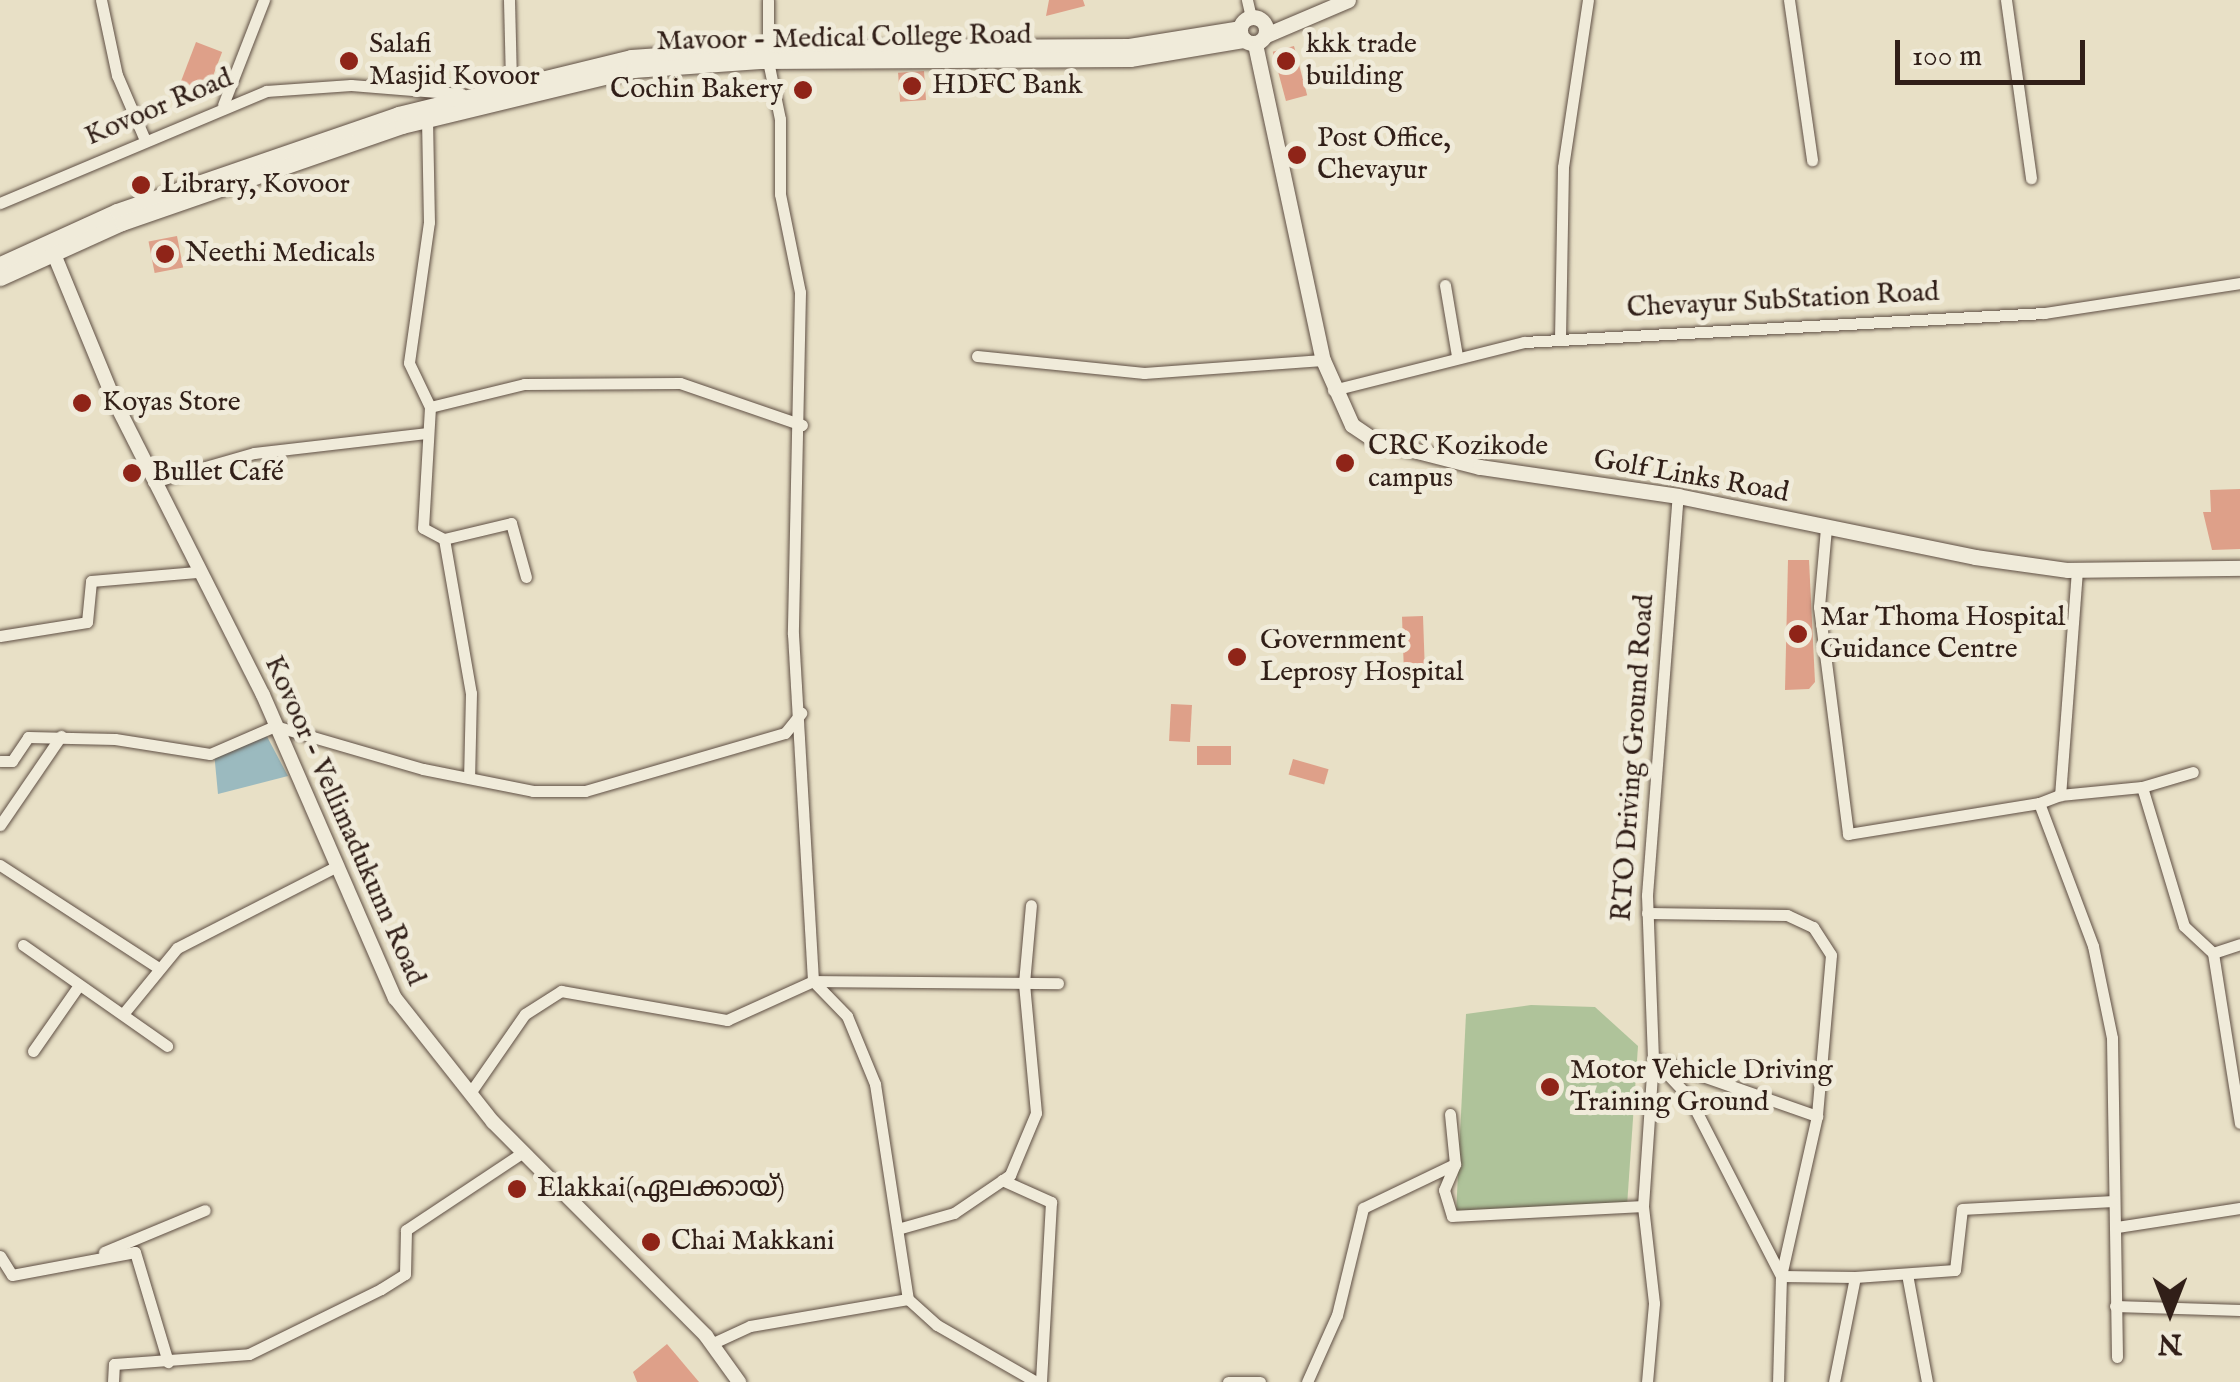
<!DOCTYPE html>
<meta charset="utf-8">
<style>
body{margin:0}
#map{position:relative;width:2240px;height:1382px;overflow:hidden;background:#e8e0c6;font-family:"IM FELL English","Noto Sans Malayalam",serif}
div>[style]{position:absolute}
.green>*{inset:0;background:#afc39a}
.water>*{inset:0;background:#9bbabf}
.building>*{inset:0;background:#dea089;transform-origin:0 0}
.roads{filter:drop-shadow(0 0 2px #5f4f44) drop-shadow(0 0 2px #5f4f44)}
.minor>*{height:11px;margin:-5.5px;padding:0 5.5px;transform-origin:5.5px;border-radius:5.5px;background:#f0ebda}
.tertiary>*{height:14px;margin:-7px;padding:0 7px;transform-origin:7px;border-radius:7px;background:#f0ebda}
.secondary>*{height:15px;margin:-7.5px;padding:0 7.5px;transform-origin:7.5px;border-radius:7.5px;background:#f0ebda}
.secondary>.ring{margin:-7.5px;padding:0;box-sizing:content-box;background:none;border:15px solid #f0ebda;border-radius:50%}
.dots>*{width:28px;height:28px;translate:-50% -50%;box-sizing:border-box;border:5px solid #f0ebda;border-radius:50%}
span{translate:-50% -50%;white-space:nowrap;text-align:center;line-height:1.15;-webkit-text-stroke:10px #f0ebda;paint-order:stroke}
.street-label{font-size:28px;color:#311f18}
.poi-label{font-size:28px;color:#311f18}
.left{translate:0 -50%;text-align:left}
.right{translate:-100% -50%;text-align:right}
.north{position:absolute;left:2120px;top:1262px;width:100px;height:100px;-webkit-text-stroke:8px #f0ebda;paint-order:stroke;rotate:180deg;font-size:28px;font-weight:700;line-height:40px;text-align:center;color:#311f18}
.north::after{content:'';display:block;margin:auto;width:35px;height:45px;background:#311f18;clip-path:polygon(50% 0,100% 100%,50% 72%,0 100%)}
.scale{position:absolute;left:1895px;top:40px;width:190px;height:45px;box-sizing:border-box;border:5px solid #311f18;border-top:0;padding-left:12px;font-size:30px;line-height:35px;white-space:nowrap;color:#311f18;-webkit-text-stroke:8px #f0ebda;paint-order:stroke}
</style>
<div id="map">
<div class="green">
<i style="clip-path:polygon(1531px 1005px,1595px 1007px,1638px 1046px,1627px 1206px,1456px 1214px,1466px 1014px)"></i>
</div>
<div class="water">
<i style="clip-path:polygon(263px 729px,288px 776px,218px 794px,214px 752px)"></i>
</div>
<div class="building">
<i style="clip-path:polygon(1049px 0,1083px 0,1085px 6px,1046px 16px)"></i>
<i style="left:196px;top:42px;width:28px;height:47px;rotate:21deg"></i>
<i style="left:1294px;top:46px;width:51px;height:22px;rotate:75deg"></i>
<i style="left:924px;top:71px;width:29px;height:26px;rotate:86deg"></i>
<i style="left:177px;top:236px;width:32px;height:29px;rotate:79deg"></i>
<i style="clip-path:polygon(2240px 489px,2240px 549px,2212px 550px,2203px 512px,2211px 512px,2210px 490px)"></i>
<i style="clip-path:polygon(1788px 560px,1809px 560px,1815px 682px,1809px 689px,1785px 690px)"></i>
<i style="left:1423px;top:616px;width:53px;height:21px;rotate:88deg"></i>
<i style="left:1171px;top:704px;width:21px;height:37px;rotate:3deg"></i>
<i style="left:1197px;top:746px;width:34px;height:19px"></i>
<i style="left:1293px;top:759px;width:37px;height:16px;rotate:16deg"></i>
<i style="clip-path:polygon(667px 1344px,699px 1382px,637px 1382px,633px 1372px)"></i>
</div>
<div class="roads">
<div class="minor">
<i style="left:101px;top:0;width:77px;rotate:78deg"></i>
<i style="left:117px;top:75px;width:71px;rotate:66.7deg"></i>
<i style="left:509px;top:0;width:80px;rotate:88.6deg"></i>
<i style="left:768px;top:0;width:48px;rotate:90deg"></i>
<i style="left:1247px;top:0;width:17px;rotate:77deg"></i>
<i style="left:1789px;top:0;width:162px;rotate:81.8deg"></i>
<i style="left:2006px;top:0;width:180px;rotate:82deg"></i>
<i style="left:768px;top:61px;width:59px;rotate:78.3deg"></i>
<i style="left:780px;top:119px;width:75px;rotate:90deg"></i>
<i style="left:780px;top:194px;width:100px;rotate:78.5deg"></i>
<i style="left:800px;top:292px;width:342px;rotate:91.2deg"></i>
<i style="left:793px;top:634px;width:348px;rotate:86.7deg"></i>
<i style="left:813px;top:981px;width:245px;rotate:0.5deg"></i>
<i style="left:223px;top:105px;width:113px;rotate:-68.7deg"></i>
<i style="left:427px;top:119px;width:103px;rotate:88.9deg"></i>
<i style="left:429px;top:222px;width:142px;rotate:98.1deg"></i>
<i style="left:409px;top:363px;width:49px;rotate:64.5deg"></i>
<i style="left:430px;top:407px;width:121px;rotate:93.3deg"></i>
<i style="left:423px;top:528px;width:24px;rotate:28deg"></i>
<i style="left:444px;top:539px;width:69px;rotate:-13.4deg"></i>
<i style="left:511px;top:523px;width:56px;rotate:74.5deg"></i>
<i style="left:0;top:203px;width:289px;rotate:-22.8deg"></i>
<i style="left:266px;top:91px;width:85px;rotate:-4deg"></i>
<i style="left:351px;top:85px;width:111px;rotate:4.6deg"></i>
<i style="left:1445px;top:285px;width:72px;rotate:80.4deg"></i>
<i style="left:1560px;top:339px;width:172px;rotate:-89deg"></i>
<i style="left:1563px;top:167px;width:169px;rotate:-81.5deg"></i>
<i style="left:977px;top:356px;width:168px;rotate:5.8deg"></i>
<i style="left:1144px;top:373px;width:179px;rotate:-4.2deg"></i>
<i style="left:1333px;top:390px;width:197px;rotate:-14.1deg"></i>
<i style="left:1524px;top:342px;width:521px;rotate:-3.19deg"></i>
<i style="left:2044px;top:313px;width:198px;rotate:-8.7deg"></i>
<i style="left:430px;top:407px;width:97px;rotate:-13.7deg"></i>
<i style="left:524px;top:384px;width:156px;rotate:-0.4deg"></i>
<i style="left:680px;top:383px;width:129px;rotate:19deg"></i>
<i style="left:153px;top:482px;width:105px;rotate:-16deg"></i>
<i style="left:254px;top:453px;width:175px;rotate:-6.6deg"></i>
<i style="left:1826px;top:528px;width:79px;rotate:95.1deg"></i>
<i style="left:1819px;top:607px;width:229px;rotate:82.7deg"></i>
<i style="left:1848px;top:834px;width:193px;rotate:-9.2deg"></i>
<i style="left:444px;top:539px;width:156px;rotate:80.1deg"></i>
<i style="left:471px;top:693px;width:85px;rotate:91.3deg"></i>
<i style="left:2077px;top:570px;width:226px;rotate:94.3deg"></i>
<i style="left:2060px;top:795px;width:82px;rotate:-5.6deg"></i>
<i style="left:2142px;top:787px;width:145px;rotate:73.2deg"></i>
<i style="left:2184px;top:926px;width:40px;rotate:43deg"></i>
<i style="left:2213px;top:953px;width:28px;rotate:-18deg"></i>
<i style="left:0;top:636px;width:88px;rotate:-9.1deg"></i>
<i style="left:87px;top:622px;width:41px;rotate:-84.4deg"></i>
<i style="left:91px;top:581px;width:106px;rotate:-4.9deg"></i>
<i style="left:0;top:761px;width:12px"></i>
<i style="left:12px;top:761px;width:29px;rotate:-56deg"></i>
<i style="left:28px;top:737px;width:87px;rotate:1.3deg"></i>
<i style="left:115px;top:739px;width:96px;rotate:9deg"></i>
<i style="left:210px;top:754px;width:71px;rotate:-23.3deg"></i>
<i style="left:275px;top:726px;width:154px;rotate:16.2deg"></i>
<i style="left:423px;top:769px;width:112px;rotate:11.3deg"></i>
<i style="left:533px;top:791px;width:52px"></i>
<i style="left:585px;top:791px;width:208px;rotate:-16.2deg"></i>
<i style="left:785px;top:733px;width:26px;rotate:-51deg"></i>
<i style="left:2142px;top:787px;width:53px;rotate:-16.4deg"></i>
<i style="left:2060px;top:795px;width:22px;rotate:159deg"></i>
<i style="left:2039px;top:803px;width:153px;rotate:69.3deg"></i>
<i style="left:2093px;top:946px;width:94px;rotate:78.3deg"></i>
<i style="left:2112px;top:1038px;width:319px;rotate:89.1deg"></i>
<i style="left:0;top:825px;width:108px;rotate:-55.6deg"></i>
<i style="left:0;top:865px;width:187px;rotate:33deg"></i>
<i style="left:1647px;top:913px;width:140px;rotate:0.8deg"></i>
<i style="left:1787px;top:915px;width:29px;rotate:25deg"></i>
<i style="left:1813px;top:927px;width:33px;rotate:57deg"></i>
<i style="left:1831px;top:955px;width:162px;rotate:95deg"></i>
<i style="left:1817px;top:1116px;width:164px;rotate:102.7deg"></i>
<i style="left:1781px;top:1276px;width:74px;rotate:0.8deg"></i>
<i style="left:1855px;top:1277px;width:107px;rotate:101.3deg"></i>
<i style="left:23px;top:945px;width:176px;rotate:35deg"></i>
<i style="left:2213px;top:953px;width:172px;rotate:81deg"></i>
<i style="left:123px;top:1014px;width:85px;rotate:-50.7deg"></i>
<i style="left:177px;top:948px;width:178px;rotate:-27.1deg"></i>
<i style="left:33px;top:1051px;width:80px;rotate:-55.1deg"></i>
<i style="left:1653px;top:1059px;width:52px;rotate:46.5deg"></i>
<i style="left:1689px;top:1097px;width:201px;rotate:62.8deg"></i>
<i style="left:1781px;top:1276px;width:106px;rotate:91.6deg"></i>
<i style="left:1657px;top:1060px;width:170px;rotate:19.3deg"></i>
<i style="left:470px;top:1093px;width:96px;rotate:-55.2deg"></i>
<i style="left:525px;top:1014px;width:43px;rotate:-32.6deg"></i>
<i style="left:561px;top:991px;width:169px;rotate:9.9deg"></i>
<i style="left:727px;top:1020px;width:94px;rotate:-24.4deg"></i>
<i style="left:813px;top:981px;width:49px;rotate:45.8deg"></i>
<i style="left:847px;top:1016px;width:74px;rotate:67.6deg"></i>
<i style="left:875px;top:1084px;width:218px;rotate:81.3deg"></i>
<i style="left:908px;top:1299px;width:39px;rotate:42deg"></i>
<i style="left:937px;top:1325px;width:114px;rotate:29.9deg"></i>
<i style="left:1450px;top:1114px;width:50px;rotate:84.3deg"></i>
<i style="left:1455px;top:1164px;width:28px;rotate:113deg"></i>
<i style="left:1444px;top:1190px;width:27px;rotate:73deg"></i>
<i style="left:1452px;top:1216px;width:191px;rotate:-3deg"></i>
<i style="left:1002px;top:1180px;width:54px;rotate:24.2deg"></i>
<i style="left:1051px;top:1202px;width:180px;rotate:93.2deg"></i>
<i style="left:2117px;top:1227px;width:124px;rotate:-8.8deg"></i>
<i style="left:901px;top:1228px;width:55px;rotate:-15.8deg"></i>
<i style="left:954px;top:1213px;width:68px;rotate:-34.2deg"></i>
<i style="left:1010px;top:1175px;width:67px;rotate:-67.2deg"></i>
<i style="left:1036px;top:1113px;width:131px;rotate:-95.3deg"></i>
<i style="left:1024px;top:983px;width:78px;rotate:-84.9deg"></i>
<i style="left:104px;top:1252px;width:109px;rotate:-22.6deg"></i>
<i style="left:0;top:1256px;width:22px;rotate:58deg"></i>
<i style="left:12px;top:1275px;width:125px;rotate:-10.6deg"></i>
<i style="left:135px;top:1252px;width:115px;rotate:73.3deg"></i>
<i style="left:1907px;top:1274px;width:110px;rotate:79.5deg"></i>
<i style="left:1855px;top:1277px;width:100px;rotate:-4deg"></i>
<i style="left:1955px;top:1270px;width:61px;rotate:-83.5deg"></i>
<i style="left:1962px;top:1209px;width:151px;rotate:-3deg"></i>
<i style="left:2115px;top:1306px;width:125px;rotate:1.8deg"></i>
<i style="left:711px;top:1344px;width:43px;rotate:-24.8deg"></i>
<i style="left:750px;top:1326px;width:160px;rotate:-9.7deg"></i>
<i style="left:113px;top:1382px;width:18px;rotate:-87deg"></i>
<i style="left:114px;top:1364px;width:135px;rotate:-4.2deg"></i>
<i style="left:249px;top:1354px;width:147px;rotate:-26.2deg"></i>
<i style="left:381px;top:1289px;width:28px;rotate:-32deg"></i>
<i style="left:405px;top:1274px;width:44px;rotate:-88.7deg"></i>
<i style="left:406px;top:1230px;width:139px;rotate:-33.6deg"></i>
<i style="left:1228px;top:1382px;width:32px"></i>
<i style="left:1307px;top:1382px;width:73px;rotate:-65.9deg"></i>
<i style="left:1337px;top:1315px;width:110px;rotate:-76.3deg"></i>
<i style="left:1363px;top:1208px;width:102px;rotate:-25.6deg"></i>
<i style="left:1647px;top:1382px;width:79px;rotate:-84.9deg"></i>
<i style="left:1654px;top:1303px;width:98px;rotate:-96.5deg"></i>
<i style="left:1643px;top:1206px;width:147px;rotate:-86.1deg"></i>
<i style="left:1653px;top:1059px;width:164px;rotate:-92.1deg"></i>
<i style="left:1647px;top:895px;width:400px;rotate:-85.6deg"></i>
</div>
<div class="tertiary">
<i style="left:51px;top:247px;width:165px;rotate:67.6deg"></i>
<i style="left:114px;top:400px;width:330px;rotate:63.2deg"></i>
<i style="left:263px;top:695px;width:331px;rotate:66.5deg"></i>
<i style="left:395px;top:998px;width:158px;rotate:51.7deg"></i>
<i style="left:493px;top:1122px;width:302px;rotate:45.1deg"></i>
<i style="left:706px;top:1336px;width:57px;rotate:54.3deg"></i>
</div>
<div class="secondary">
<i class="ring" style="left:1240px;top:17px;width:11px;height:11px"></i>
<i style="left:1266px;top:35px;width:89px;rotate:-23.1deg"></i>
<i style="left:1255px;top:44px;width:323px;rotate:77.9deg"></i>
<i style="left:1323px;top:360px;width:71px;rotate:66deg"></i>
<i style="left:1352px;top:425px;width:27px;rotate:34deg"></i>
<i style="left:1374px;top:440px;width:109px;rotate:14.3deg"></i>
<i style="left:1480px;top:467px;width:200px;rotate:8.3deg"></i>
<i style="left:1678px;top:496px;width:303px;rotate:11.6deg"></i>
<i style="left:1975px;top:557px;width:94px;rotate:8deg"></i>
<i style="left:2068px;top:570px;width:172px;rotate:-0.7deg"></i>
<i style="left:0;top:264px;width:128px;rotate:-24.4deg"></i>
<i style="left:117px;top:211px;width:297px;rotate:-19deg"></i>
<i style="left:398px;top:114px;width:240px;rotate:-13.7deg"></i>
<i style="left:631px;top:57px;width:129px;rotate:-4deg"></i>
<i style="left:760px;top:48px;width:369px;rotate:-0.3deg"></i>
<i style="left:1129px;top:46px;width:112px;rotate:-9.2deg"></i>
<i style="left:0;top:278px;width:134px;rotate:-24.3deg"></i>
<i style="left:122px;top:223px;width:296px;rotate:-19.1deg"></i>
<i style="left:402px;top:126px;width:238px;rotate:-13.6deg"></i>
<i style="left:633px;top:70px;width:127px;rotate:-4.1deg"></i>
<i style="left:760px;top:61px;width:370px;rotate:-0.3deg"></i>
<i style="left:1130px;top:59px;width:116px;rotate:-9.5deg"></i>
</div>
</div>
<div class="dots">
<i style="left:349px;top:61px;background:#8f2418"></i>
<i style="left:1286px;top:61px;background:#8f2418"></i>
<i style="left:912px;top:86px;background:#8f2418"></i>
<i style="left:803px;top:90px;background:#8f2418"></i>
<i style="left:1297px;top:155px;background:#8f2418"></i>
<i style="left:141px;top:185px;background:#8f2418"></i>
<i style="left:165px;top:254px;background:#8f2418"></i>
<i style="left:82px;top:403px;background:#8f2418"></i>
<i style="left:1345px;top:463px;background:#8f2418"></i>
<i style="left:132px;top:473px;background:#8f2418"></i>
<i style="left:1798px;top:634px;background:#8f2418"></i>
<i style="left:1237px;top:657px;background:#8f2418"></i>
<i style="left:1550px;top:1087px;background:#8f2418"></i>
<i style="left:517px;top:1189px;background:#8f2418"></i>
<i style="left:651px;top:1242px;background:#8f2418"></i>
</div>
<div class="street-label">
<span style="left:844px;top:39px;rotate:-1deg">Mavoor - Medical College Road</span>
<span style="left:159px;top:108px;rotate:-23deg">Kovoor Road</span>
<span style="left:1783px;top:301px;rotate:-3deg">Chevayur SubStation Road</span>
<span style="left:1691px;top:477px;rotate:10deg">Golf Links Road</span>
<span style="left:1634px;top:758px;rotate:-86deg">RTO Driving Ground Road</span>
<span style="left:344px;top:821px;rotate:66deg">Kovoor - Vellimadukunn Road</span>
</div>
<div class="poi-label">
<span class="left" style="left:369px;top:61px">Salafi<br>Masjid Kovoor</span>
<span class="left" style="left:1306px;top:61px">kkk trade<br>building</span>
<span class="left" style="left:932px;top:86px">HDFC Bank</span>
<span class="right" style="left:783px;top:90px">Cochin Bakery</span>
<span class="left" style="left:1317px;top:155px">Post Office,<br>Chevayur</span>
<span class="left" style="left:161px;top:185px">Library, Kovoor</span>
<span class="left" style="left:185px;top:254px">Neethi Medicals</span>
<span class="left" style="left:102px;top:403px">Koyas Store</span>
<span class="left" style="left:1368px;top:463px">CRC Kozikode<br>campus</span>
<span class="left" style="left:152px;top:473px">Bullet Café</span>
<span class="left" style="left:1820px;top:634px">Mar Thoma Hospital<br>Guidance Centre</span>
<span class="left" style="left:1260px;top:657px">Government<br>Leprosy Hospital</span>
<span class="left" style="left:1570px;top:1087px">Motor Vehicle Driving<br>Training Ground</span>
<span class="left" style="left:537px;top:1189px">Elakkai(ഏലക്കായ്)</span>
<span class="left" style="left:671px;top:1242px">Chai Makkani</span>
</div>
<div class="north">N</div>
<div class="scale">100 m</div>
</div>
